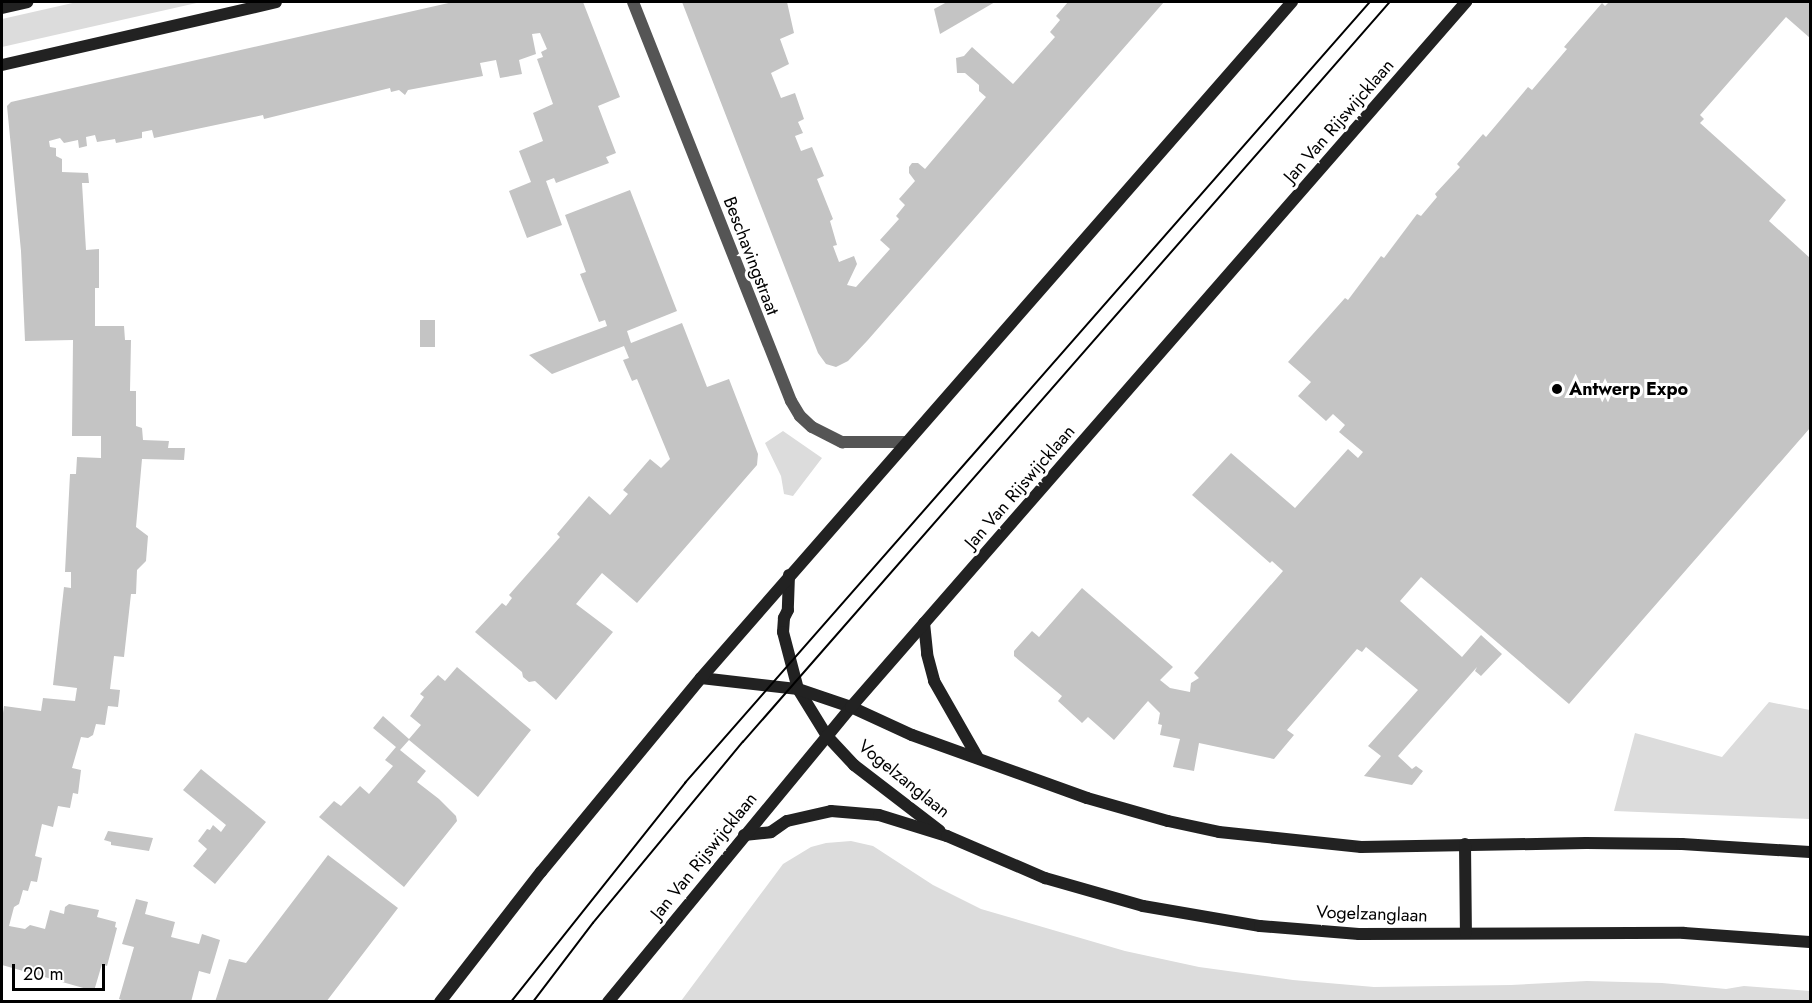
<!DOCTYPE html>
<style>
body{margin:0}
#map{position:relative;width:1812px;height:1003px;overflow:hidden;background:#fff;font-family:Jost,sans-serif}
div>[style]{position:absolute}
.green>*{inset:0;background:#dcdcdc}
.building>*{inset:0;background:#c4c4c4;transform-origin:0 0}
.street>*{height:12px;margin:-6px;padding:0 6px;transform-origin:6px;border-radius:6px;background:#555}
.secondary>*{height:12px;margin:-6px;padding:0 6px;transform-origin:6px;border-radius:6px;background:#222}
.tram>*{height:1.5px;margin:-0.75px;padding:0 0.75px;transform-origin:0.75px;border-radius:0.75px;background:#000}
.dots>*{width:16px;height:16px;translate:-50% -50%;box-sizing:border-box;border:3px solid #fff;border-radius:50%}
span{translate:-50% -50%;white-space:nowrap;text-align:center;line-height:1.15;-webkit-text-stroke:6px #fff;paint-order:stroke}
.street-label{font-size:18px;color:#000}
.poi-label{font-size:18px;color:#000;font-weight:700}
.left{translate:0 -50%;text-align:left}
.frame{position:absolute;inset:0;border:3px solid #000;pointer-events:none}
.scale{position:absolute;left:12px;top:964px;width:93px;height:27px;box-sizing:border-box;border:3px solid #000;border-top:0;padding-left:8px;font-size:18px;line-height:21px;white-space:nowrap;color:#000;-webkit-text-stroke:4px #fff;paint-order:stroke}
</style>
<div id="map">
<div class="green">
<i style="clip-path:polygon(77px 2px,201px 2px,2px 47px,2px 19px)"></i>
<i style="clip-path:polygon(783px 431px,822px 458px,793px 496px,784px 494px,781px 476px,765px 443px)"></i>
<i style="clip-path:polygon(1769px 702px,1810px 710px,1810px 819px,1614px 811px,1635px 733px,1722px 757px)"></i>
<i style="clip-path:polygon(851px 841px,873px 846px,933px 885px,981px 909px,1125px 951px,1199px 967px,1293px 980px,1374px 987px,1511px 985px,1587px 981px,1662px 983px,1726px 989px,1744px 986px,1810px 991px,1810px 1001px,681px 1001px,783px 864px,811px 847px,826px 843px)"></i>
</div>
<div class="building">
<i style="clip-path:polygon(453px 2px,583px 2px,620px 97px,598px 106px,616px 153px,606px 157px,609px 163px,556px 183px,554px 178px,546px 181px,562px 225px,527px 238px,509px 191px,531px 182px,519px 151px,543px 141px,533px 113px,553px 104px,537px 59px,543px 57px,541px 52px,547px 49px,540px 33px,532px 34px,536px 54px,519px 60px,522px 74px,500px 78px,496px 60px,480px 63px,483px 76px,408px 90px,405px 95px,399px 90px,391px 92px,390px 88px,264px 119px,263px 115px,154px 138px,152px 130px,142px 132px,142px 138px,116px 143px,115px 139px,97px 142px,95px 135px,86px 137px,87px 146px,79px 148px,78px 140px,64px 143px,60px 138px,49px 141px,50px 147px,56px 148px,56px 156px,62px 159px,62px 172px,88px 173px,89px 183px,82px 183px,86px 250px,99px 249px,99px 288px,95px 288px,95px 326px,124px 326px,125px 340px,131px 340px,130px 391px,136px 391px,136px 426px,142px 428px,143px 440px,169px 441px,168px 448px,185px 448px,184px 460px,142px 459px,136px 527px,148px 536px,146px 561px,137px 570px,136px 594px,131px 594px,124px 657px,114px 656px,110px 689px,120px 690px,118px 707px,108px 706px,105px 725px,96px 724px,93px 735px,88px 738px,81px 737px,72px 768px,81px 770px,78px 794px,73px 793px,70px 808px,58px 806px,53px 827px,42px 824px,35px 856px,42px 858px,37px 882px,31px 881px,28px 891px,23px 890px,19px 904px,14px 907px,9px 926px,25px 929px,30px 925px,45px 929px,50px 910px,64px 914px,65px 907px,69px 904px,99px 910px,97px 917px,116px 922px,115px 927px,117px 928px,107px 966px,102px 964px,94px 991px,2px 965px,2px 720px,4px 706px,41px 711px,43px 698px,75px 701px,77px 688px,53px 685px,64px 587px,71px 588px,71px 572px,65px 572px,70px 474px,76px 474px,77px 457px,101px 458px,101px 436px,72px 436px,73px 340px,25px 341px,21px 251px,7px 106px,11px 102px)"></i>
<i style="clip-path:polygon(682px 2px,787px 2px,794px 33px,780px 39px,789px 64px,771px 73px,781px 98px,795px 93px,804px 119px,798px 122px,803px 133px,795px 136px,801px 151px,812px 147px,824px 176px,817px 179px,833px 219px,830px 221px,837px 245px,833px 246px,839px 262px,854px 256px,857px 264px,847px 285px,856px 287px,890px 249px,880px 240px,899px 219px,896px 216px,905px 205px,899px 199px,915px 181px,909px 173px,909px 167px,912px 163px,918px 163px,925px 169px,986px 97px,979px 91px,979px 85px,965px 73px,957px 73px,956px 58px,964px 56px,972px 47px,1013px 84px,1055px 37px,1050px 32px,1060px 20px,1056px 16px,1068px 2px,1164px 2px,867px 341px,848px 361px,836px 367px,826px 364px,818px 353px)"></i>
<i style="clip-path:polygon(947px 2px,995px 2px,940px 34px,934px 9px)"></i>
<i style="clip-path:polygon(1609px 2px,1810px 2px,1810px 38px,1786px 17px,1700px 115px,1704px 119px,1700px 123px,1786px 200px,1769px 221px,1810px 258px,1810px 428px,1569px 704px,1421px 577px,1400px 601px,1462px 657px,1481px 635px,1502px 654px,1481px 676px,1475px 671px,1477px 667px,1398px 756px,1412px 769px,1416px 766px,1423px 771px,1412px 785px,1364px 776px,1381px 756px,1368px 746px,1418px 690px,1366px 647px,1362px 652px,1357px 649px,1287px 730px,1294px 735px,1274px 759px,1199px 743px,1194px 771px,1173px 767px,1180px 739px,1160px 735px,1162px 725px,1158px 724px,1160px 713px,1148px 701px,1114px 740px,1088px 717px,1082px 723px,1058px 701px,1062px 696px,1014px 656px,1014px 651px,1032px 631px,1039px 637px,1082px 588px,1173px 667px,1160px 680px,1170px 688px,1190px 692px,1191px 683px,1199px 678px,1194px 673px,1283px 571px,1272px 561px,1270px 563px,1192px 495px,1231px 453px,1295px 508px,1348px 449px,1358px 458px,1363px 452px,1339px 432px,1345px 425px,1333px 414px,1326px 421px,1298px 396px,1311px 382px,1288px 362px,1345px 298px,1348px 300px,1381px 256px,1384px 258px,1417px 214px,1421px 216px,1437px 197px,1435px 194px,1460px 167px,1457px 164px,1483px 134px,1486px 137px,1528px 87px,1532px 90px,1567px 49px,1564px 47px,1602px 3px,1605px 6px)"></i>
<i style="clip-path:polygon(630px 190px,677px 311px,627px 331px,631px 343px,682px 323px,707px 387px,729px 379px,758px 454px,757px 465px,637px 603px,602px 573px,576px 604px,613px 632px,556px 700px,535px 681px,529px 682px,523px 677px,522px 672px,475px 632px,502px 603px,506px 606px,512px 598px,509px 595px,560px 537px,557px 534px,589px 496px,610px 515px,628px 494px,623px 490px,650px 459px,661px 468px,670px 459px,637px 379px,632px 381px,623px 360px,629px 358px,624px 346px,552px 374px,529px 355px,607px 326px,605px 320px,599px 322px,580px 274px,586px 272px,565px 215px)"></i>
<i style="left:420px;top:320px;width:15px;height:27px"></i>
<i style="clip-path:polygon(457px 667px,531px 730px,478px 797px,409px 740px,400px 750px,426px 771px,417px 782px,439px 799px,456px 816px,457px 821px,404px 887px,319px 817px,334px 801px,341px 806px,360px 786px,369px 794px,393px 766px,385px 760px,396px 747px,373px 728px,383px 716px,409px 739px,421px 725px,410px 716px,424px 697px,420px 694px,438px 675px,445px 681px)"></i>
<i style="clip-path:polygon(201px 769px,266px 822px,215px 884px,193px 866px,207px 849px,198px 841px,207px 829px,210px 830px,213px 825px,221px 832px,226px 825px,183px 790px)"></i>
<i style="clip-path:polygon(108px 831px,153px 838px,149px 851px,111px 845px,111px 842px,104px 840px)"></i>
<i style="clip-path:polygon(328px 855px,398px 908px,326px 1002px,215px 1002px,229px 959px,246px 963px)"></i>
<i style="clip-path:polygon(136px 899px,148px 902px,145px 914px,175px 922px,171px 937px,199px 944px,202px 934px,220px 940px,210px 974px,199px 971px,191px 1002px,127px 1002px,119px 999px,134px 947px,122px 944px)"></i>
</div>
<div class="street">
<i style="left:633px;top:2px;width:429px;rotate:68.4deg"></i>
<i style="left:791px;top:401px;width:17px;rotate:59deg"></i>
<i style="left:800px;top:416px;width:16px;rotate:43deg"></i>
<i style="left:812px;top:427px;width:34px;rotate:27deg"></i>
<i style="left:842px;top:442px;width:63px"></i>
</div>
<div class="secondary">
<i style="left:2px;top:8px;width:26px;rotate:-13deg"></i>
<i style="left:2px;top:65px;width:281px;rotate:-12.9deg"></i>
<i style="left:789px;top:575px;width:35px;rotate:92deg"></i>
<i style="left:788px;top:610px;width:9px;rotate:117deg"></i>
<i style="left:784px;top:618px;width:14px;rotate:94deg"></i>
<i style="left:783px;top:632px;width:59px;rotate:75.3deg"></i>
<i style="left:798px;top:689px;width:55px;rotate:58.3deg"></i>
<i style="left:827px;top:736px;width:40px;rotate:47deg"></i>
<i style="left:854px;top:765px;width:108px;rotate:37.5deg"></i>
<i style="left:924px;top:623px;width:31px;rotate:84deg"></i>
<i style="left:927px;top:654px;width:28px;rotate:75deg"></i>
<i style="left:934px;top:681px;width:89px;rotate:60.3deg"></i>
<i style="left:701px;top:678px;width:98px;rotate:6.5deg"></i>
<i style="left:798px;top:689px;width:56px;rotate:18.8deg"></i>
<i style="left:851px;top:707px;width:67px;rotate:24.7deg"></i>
<i style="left:912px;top:735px;width:186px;rotate:19.8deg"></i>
<i style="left:1087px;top:798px;width:84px;rotate:15.9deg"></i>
<i style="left:1168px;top:821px;width:52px;rotate:12.2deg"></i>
<i style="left:1219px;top:832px;width:143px;rotate:6deg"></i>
<i style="left:1361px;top:847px;width:225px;rotate:-1deg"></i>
<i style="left:1586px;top:843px;width:96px;rotate:0.6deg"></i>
<i style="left:1682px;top:844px;width:128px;rotate:3.6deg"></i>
<i style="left:744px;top:835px;width:27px;rotate:-6deg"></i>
<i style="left:771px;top:832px;width:19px;rotate:-35deg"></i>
<i style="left:787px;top:821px;width:45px;rotate:-12.8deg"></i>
<i style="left:831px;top:811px;width:48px;rotate:4.8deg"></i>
<i style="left:879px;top:815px;width:71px;rotate:17.2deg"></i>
<i style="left:947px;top:836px;width:107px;rotate:23.2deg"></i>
<i style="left:1045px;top:878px;width:102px;rotate:15.9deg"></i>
<i style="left:1143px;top:906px;width:119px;rotate:9.7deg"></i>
<i style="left:1260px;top:926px;width:99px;rotate:4.6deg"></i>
<i style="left:1359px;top:934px;width:325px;rotate:-0.2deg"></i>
<i style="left:1684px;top:933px;width:126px;rotate:4.1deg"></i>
<i style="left:1465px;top:844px;width:89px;rotate:89.4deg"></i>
<i style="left:440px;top:1002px;width:165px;rotate:-52.2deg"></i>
<i style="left:541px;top:872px;width:251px;rotate:-50.5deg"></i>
<i style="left:701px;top:678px;width:898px;rotate:-48.84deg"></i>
<i style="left:608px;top:1002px;width:382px;rotate:-50.5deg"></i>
<i style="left:851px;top:707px;width:936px;rotate:-48.9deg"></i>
</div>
<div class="tram">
<i style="left:511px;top:1002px;width:280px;rotate:-51.5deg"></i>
<i style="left:685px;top:783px;width:1039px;rotate:-48.75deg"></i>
<i style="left:533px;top:1002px;width:99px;rotate:-52.8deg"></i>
<i style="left:593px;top:923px;width:235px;rotate:-50.4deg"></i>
<i style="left:743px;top:742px;width:983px;rotate:-48.84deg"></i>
</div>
<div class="dots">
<i style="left:1557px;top:389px;background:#000"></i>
</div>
<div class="street-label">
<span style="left:1339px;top:121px;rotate:-49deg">Jan Van Rijswijcklaan</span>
<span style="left:751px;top:256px;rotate:69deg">Beschavingstraat</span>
<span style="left:1020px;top:487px;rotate:-49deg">Jan Van Rijswijcklaan</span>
<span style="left:904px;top:779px;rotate:39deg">Vogelzanglaan</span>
<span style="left:704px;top:856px;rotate:-51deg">Jan Van Rijswijcklaan</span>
<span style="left:1372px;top:914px;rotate:2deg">Vogelzanglaan</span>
</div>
<div class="poi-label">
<span class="left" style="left:1569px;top:389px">Antwerp Expo</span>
</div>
<div class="frame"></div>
<div class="scale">20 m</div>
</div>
